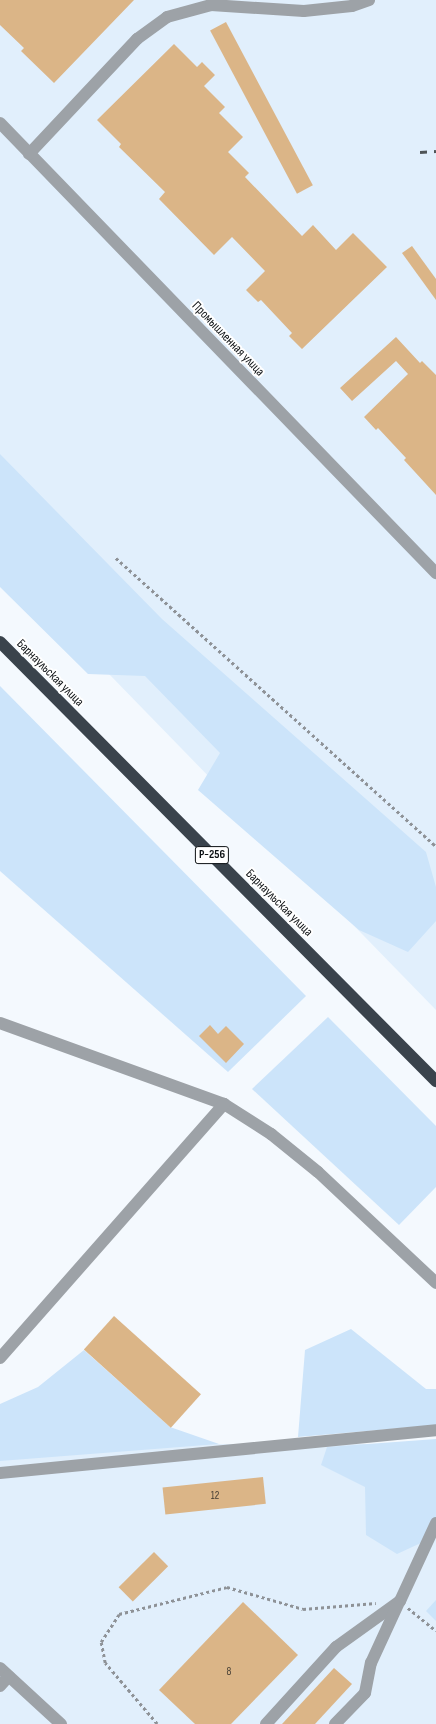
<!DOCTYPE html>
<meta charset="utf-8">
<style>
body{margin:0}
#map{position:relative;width:436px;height:1724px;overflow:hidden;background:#f4f9fe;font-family:"Sofia Sans Condensed",sans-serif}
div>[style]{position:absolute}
.built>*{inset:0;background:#e1effc;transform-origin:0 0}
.green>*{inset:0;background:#cce4fa}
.building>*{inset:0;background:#dbb587;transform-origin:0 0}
.path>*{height:2.5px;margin-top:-1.25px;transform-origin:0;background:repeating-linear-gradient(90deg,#8e9297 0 3px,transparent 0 6px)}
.minor>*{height:12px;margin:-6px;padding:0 6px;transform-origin:6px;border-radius:6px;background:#9da2a7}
.highway>*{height:12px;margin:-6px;padding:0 6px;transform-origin:6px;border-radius:6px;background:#3a434c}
.rail>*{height:3px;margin-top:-1.5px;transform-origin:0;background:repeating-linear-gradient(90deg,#4f5457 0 7px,transparent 0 14px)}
span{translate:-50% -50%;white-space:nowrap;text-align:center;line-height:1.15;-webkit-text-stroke:4px #fff;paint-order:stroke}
.number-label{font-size:11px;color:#403a31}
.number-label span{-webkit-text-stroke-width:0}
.shield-label span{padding:1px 3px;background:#fff;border:1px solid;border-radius:3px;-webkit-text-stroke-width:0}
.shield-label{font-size:12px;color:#0d1114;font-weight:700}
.street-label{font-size:13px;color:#0d1114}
</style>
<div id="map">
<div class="built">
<i style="clip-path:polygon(0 0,436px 0,436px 1010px,0 562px)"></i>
<i style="left:436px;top:1444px;width:280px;height:437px;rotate:90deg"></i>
</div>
<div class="green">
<i style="clip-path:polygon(0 454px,162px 619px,426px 852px,436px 887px,436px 921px,408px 952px,359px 930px,198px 790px,220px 753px,145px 676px,88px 674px,0 587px)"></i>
<i style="clip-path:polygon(0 686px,306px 996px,228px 1072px,0 871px)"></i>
<i style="clip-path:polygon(328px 1017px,436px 1126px,436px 1187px,399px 1225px,252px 1089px)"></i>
<i style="clip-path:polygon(351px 1329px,426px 1389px,436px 1389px,436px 1425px,298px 1437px,305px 1350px)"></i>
<i style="clip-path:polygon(84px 1350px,170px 1427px,219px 1444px,0 1461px,0 1404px,38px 1387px)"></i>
<i style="clip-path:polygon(436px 1439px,436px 1536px,397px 1554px,366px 1535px,365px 1487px,321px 1465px,327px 1447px)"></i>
<i style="clip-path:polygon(436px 1600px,436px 1621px,426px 1611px)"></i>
</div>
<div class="building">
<i style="clip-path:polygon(0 0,134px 0,54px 83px,21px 51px,24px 48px,0 25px)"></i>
<i style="left:226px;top:22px;width:185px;height:18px;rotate:62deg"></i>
<i style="clip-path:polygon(174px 44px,197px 67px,202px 62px,215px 75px,204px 86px,225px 107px,219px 113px,243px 137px,228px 152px,249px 173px,245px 177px,302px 236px,313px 225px,336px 250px,353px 233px,387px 267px,302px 349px,289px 336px,292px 333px,261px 300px,258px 302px,246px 290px,265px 271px,232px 237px,214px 255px,159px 199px,165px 192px,119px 147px,121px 144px,97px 120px)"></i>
<i style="clip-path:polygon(412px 246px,436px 279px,436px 300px,402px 253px)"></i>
<i style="clip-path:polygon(396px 337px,420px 363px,422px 361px,436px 375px,436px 495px,404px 460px,406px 458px,378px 428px,376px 430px,364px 417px,408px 374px,396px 361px,352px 401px,340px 388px)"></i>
<i style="clip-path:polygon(210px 1025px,218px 1034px,226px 1026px,244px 1044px,226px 1063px,199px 1036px)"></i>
<i style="left:114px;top:1316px;width:117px;height:45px;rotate:42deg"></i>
<i style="left:263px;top:1477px;width:27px;height:101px;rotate:84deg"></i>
<i style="left:154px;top:1552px;width:20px;height:50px;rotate:45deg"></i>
<i style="clip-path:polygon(243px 1602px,298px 1655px,231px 1724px,195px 1724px,159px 1690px)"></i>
<i style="clip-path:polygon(334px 1668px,352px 1684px,315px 1724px,282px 1724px)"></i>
</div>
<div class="path">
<i style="left:116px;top:558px;width:431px;rotate:42deg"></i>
<i style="left:408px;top:1608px;width:36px;rotate:39deg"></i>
<i style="left:157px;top:1724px;width:80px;rotate:-130.4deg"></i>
<i style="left:105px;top:1663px;width:21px;rotate:-101deg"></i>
<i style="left:101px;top:1642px;width:33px;rotate:-57deg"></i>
<i style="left:119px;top:1614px;width:111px;rotate:-14deg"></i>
<i style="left:227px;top:1587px;width:79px;rotate:16.1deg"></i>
<i style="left:303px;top:1609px;width:73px;rotate:-4.7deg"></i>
</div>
<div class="minor">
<i style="left:0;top:123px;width:627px;rotate:45.91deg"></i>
<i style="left:29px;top:154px;width:158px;rotate:-46.8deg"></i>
<i style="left:137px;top:39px;width:37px;rotate:-36deg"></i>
<i style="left:167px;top:17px;width:46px;rotate:-15.3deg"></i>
<i style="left:211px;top:5px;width:93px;rotate:3.7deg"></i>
<i style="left:304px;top:11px;width:48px;rotate:-5.9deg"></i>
<i style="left:352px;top:6px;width:18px;rotate:-19deg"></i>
<i style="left:0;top:1023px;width:238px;rotate:19.9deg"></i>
<i style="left:224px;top:1104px;width:56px;rotate:32.6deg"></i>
<i style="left:271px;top:1134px;width:60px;rotate:39deg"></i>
<i style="left:318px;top:1172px;width:162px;rotate:43.2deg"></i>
<i style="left:0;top:1358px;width:339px;rotate:-48.6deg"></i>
<i style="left:0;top:1473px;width:438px;rotate:-5.6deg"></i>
<i style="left:0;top:1668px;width:83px;rotate:42.6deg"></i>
<i style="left:0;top:1686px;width:13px;rotate:-48deg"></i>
<i style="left:266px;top:1724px;width:104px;rotate:-47.7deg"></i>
<i style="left:336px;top:1647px;width:79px;rotate:-35.7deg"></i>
<i style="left:400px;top:1601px;width:86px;rotate:-65.2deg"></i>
<i style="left:335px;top:1724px;width:43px;rotate:-45.9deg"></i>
<i style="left:365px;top:1693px;width:31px;rotate:-79deg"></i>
<i style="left:371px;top:1663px;width:67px;rotate:-65.3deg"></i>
</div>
<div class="highway">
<i style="left:0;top:642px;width:619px;rotate:45.2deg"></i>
</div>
<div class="rail">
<i style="left:420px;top:152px;width:16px;rotate:-4deg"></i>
</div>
<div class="number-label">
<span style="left:215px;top:1496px">12</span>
<span style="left:229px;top:1672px">8</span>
</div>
<div class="shield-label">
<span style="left:212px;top:855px">Р-256</span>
</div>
<div class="street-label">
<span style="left:228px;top:339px;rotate:46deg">Промышленная улица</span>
<span style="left:50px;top:673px;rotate:45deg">Барнаульская улица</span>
<span style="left:279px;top:903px;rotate:45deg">Барнаульская улица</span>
</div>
</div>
